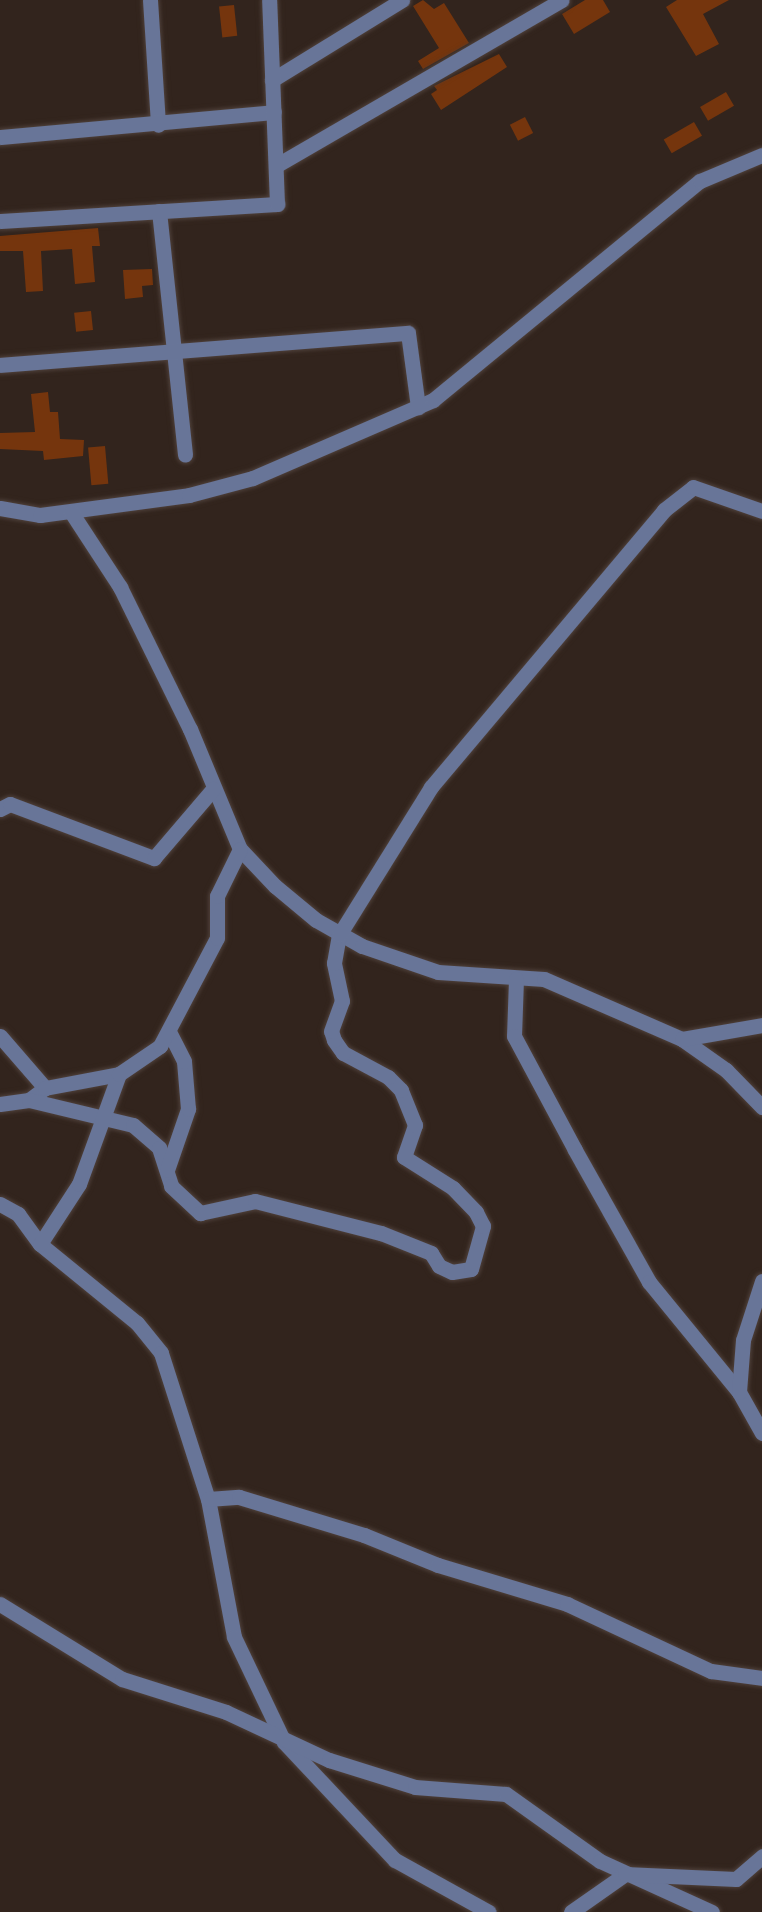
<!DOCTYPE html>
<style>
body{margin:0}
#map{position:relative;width:762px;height:1912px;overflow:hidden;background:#32241d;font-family:"Roboto Condensed",sans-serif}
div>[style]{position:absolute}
.building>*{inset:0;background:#75350d;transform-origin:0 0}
.roads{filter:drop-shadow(0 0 2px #4f413b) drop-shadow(0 0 2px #4f413b)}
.minor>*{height:15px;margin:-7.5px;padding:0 7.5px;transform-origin:7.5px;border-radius:7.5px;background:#687598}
span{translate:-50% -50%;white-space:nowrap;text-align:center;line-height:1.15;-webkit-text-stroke:4.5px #281b14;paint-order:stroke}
</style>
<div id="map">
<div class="building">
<i style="clip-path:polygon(423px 0,434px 9px,444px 3px,469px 43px,423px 69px,418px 61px,439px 48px,413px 6px)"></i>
<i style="clip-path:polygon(585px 0,603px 0,610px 12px,574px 34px,562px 14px)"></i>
<i style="clip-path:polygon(677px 0,729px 0,703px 14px,719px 44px,696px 56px,666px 7px)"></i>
<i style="left:234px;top:5px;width:31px;height:15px;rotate:84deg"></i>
<i style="clip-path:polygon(499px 54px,507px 67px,441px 110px,431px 94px,437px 90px,434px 86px)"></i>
<i style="left:726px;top:92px;width:16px;height:30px;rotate:60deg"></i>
<i style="left:525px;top:117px;width:18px;height:17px;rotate:63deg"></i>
<i style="left:694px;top:122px;width:16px;height:35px;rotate:60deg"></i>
<i style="clip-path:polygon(98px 228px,100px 246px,92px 246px,95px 282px,75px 284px,72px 249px,41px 251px,43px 291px,26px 292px,23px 251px,0 251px,0 236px)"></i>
<i style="clip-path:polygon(152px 269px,153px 285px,142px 286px,143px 297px,125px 299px,123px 270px)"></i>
<i style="left:91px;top:311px;width:19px;height:17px;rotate:84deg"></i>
<i style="clip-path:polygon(48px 392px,50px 412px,58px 412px,60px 439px,84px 440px,83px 456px,44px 460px,43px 451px,0 449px,0 433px,35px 432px,31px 394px)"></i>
<i style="left:105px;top:446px;width:38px;height:17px;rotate:85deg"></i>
</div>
<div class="roads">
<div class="minor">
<i style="left:150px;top:0;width:125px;rotate:86.3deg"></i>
<i style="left:272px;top:80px;width:153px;rotate:-31.6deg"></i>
<i style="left:0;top:137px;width:275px;rotate:-5.2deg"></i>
<i style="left:277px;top:165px;width:329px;rotate:-30.1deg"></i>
<i style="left:159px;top:211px;width:245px;rotate:83.9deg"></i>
<i style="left:0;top:221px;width:278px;rotate:-3.5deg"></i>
<i style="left:277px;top:204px;width:204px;rotate:-92.2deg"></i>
<i style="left:0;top:365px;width:409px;rotate:-4.5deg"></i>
<i style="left:408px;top:333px;width:75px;rotate:82.3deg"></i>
<i style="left:0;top:508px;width:41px;rotate:9.9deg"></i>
<i style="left:40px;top:515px;width:150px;rotate:-7.6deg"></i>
<i style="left:189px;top:495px;width:66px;rotate:-14.9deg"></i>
<i style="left:253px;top:478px;width:196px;rotate:-23.4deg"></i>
<i style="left:433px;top:400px;width:345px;rotate:-39.4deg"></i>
<i style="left:700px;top:181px;width:67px;rotate:-22.8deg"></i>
<i style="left:71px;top:512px;width:90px;rotate:56.8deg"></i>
<i style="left:120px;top:587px;width:158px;rotate:63.8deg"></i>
<i style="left:190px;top:729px;width:130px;rotate:67.4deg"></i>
<i style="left:240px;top:849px;width:51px;rotate:46.6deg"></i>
<i style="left:275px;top:886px;width:53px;rotate:39.7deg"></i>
<i style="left:316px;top:920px;width:53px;rotate:29.5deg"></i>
<i style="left:362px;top:946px;width:80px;rotate:18.9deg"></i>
<i style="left:438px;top:972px;width:106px;rotate:3.8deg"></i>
<i style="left:544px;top:979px;width:150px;rotate:23.5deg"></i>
<i style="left:682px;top:1039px;width:54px;rotate:35.2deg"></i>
<i style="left:726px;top:1070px;width:52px;rotate:45.8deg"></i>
<i style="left:0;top:809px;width:11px;rotate:-27deg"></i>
<i style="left:10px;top:804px;width:154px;rotate:20.6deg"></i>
<i style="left:154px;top:858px;width:91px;rotate:-49.5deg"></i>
<i style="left:516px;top:979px;width:57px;rotate:92deg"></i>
<i style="left:514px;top:1036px;width:129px;rotate:61.8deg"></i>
<i style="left:575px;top:1150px;width:151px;rotate:60.7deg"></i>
<i style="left:649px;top:1282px;width:142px;rotate:50.7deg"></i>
<i style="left:739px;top:1392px;width:47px;rotate:60.7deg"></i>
<i style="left:0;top:1036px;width:69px;rotate:49.1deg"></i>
<i style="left:682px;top:1039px;width:81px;rotate:-9.9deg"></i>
<i style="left:29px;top:1100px;width:20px;rotate:-37deg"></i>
<i style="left:45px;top:1088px;width:75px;rotate:-10.7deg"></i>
<i style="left:0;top:1104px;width:29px;rotate:-8deg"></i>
<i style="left:29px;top:1100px;width:107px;rotate:13.5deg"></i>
<i style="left:133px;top:1125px;width:35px;rotate:41deg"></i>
<i style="left:159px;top:1148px;width:40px;rotate:72deg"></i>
<i style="left:171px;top:1186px;width:40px;rotate:43deg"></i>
<i style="left:200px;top:1213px;width:56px;rotate:-12.3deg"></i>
<i style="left:255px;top:1201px;width:130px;rotate:14.3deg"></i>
<i style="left:381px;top:1233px;width:54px;rotate:21.8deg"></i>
<i style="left:431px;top:1253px;width:15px;rotate:58deg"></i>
<i style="left:439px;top:1266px;width:14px;rotate:25deg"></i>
<i style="left:452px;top:1272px;width:19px;rotate:-9deg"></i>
<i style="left:471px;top:1269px;width:45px;rotate:-74.4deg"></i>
<i style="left:483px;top:1226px;width:16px;rotate:-117deg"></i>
<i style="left:476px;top:1212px;width:33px;rotate:-134deg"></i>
<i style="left:453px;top:1188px;width:58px;rotate:-147.7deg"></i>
<i style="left:404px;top:1157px;width:34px;rotate:-71deg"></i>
<i style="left:415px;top:1125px;width:38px;rotate:-112deg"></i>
<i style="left:401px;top:1090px;width:18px;rotate:-135deg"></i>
<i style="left:388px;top:1077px;width:51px;rotate:-151.9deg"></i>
<i style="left:343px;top:1053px;width:16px;rotate:-125deg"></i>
<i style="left:334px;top:1040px;width:9px;rotate:-108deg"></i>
<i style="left:331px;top:1031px;width:32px;rotate:-70deg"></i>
<i style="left:342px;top:1001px;width:39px;rotate:-102deg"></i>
<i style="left:334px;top:963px;width:28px;rotate:-80deg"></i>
<i style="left:339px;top:935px;width:174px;rotate:-58.1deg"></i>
<i style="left:431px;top:787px;width:362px;rotate:-49.9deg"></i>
<i style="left:664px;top:510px;width:37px;rotate:-38deg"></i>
<i style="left:693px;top:487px;width:73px;rotate:19.2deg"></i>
<i style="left:167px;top:1170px;width:65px;rotate:-71deg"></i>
<i style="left:188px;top:1109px;width:48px;rotate:-94.8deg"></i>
<i style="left:184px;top:1061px;width:34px;rotate:-117deg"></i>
<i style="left:0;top:1204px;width:21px;rotate:29deg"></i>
<i style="left:18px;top:1214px;width:37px;rotate:54deg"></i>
<i style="left:40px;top:1244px;width:125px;rotate:39.2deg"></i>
<i style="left:137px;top:1323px;width:38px;rotate:51deg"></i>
<i style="left:161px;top:1353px;width:153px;rotate:72.2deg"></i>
<i style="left:208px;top:1499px;width:140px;rotate:79.3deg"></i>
<i style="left:234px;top:1637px;width:116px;rotate:64.5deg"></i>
<i style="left:284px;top:1742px;width:162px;rotate:46.8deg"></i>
<i style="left:395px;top:1860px;width:107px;rotate:29deg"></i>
<i style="left:40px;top:1244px;width:72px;rotate:-57deg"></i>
<i style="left:79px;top:1184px;width:117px;rotate:-70deg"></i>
<i style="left:119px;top:1074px;width:50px;rotate:-34.3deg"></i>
<i style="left:160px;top:1046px;width:122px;rotate:-62.2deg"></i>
<i style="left:217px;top:938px;width:42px;rotate:-90deg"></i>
<i style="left:217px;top:896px;width:52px;rotate:-63.9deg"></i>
<i style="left:739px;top:1392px;width:52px;rotate:-85.6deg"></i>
<i style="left:743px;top:1340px;width:62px;rotate:-72.1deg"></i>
<i style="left:208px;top:1499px;width:31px;rotate:-4deg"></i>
<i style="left:239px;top:1497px;width:131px;rotate:16.9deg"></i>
<i style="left:364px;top:1535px;width:80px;rotate:22.1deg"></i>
<i style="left:438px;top:1565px;width:135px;rotate:16.8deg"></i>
<i style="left:567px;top:1604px;width:159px;rotate:25deg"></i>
<i style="left:711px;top:1671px;width:51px;rotate:7.8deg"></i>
<i style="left:0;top:1604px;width:143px;rotate:31.6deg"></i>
<i style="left:122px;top:1679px;width:109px;rotate:17.6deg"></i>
<i style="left:226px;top:1712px;width:114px;rotate:25deg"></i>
<i style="left:329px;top:1760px;width:90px;rotate:17.4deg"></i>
<i style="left:415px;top:1787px;width:91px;rotate:4.4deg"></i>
<i style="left:506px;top:1794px;width:115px;rotate:35.5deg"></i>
<i style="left:600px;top:1861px;width:123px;rotate:24.5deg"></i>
<i style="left:571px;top:1912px;width:66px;rotate:-35.1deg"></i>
<i style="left:625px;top:1874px;width:111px;rotate:2.6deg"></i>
<i style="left:736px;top:1879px;width:35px;rotate:-41deg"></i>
</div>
</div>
</div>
